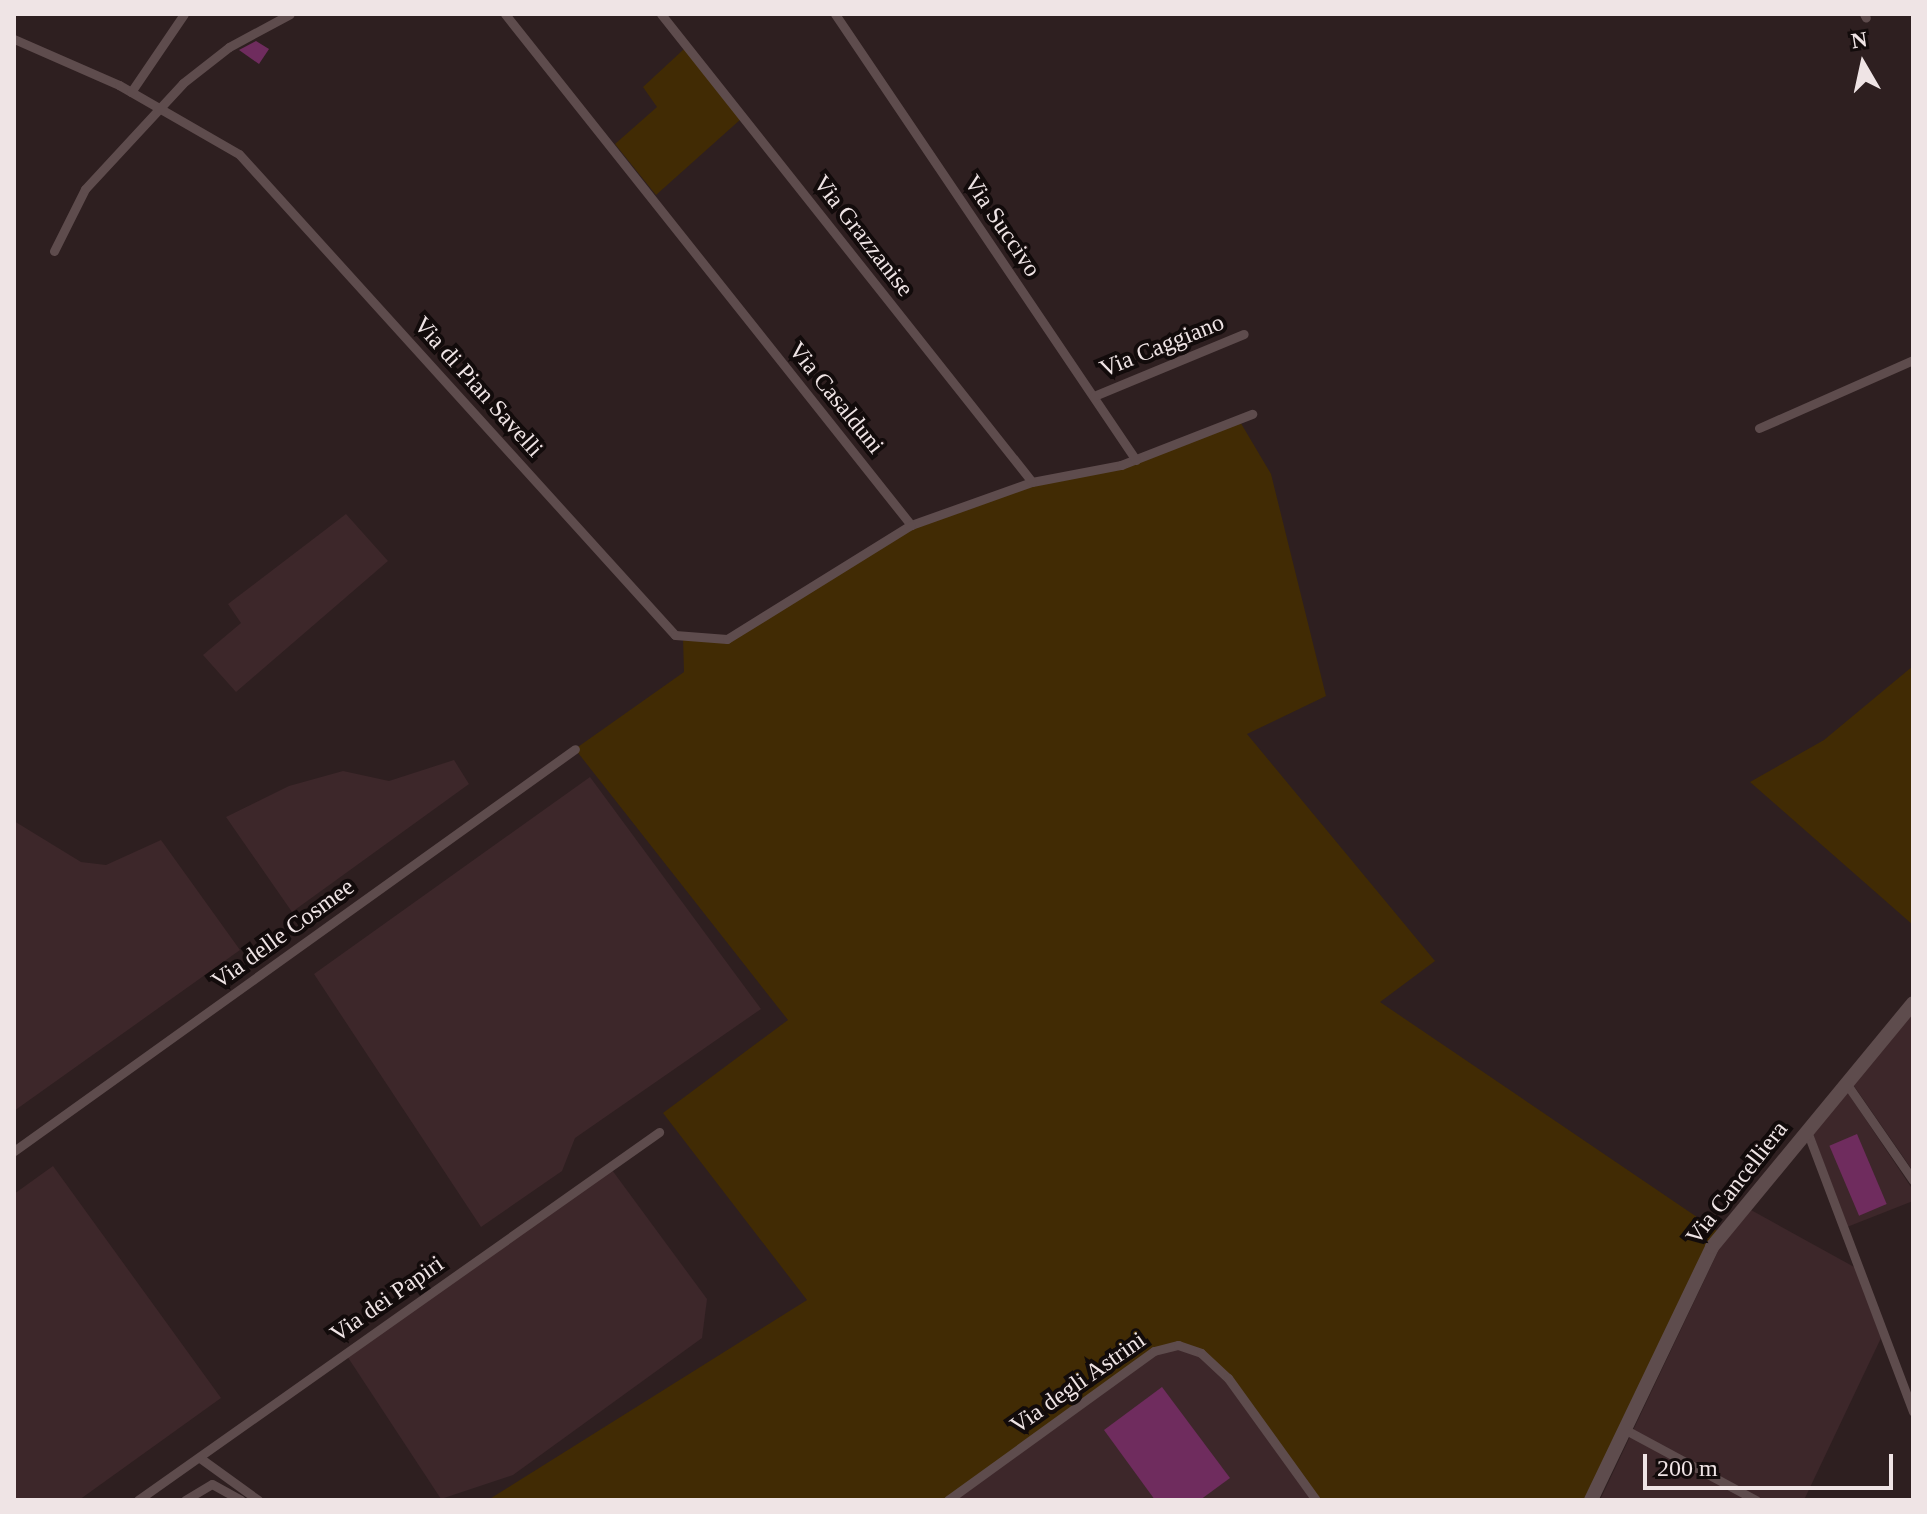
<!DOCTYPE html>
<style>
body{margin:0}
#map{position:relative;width:1927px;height:1514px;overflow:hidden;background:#2e1f20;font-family:Georgia,serif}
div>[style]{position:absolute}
.built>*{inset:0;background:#3d272a}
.green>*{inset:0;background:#412b04}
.building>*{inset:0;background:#6f2c5e;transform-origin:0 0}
.street>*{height:9px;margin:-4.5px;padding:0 4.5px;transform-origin:4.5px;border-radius:4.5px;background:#5e4c4d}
.secondary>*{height:14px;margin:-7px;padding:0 7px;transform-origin:7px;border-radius:7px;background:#5e4c4d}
span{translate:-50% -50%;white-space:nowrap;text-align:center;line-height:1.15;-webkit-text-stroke:8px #120b0b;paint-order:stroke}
.street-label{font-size:24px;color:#efe4e5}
.frame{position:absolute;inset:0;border:16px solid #efe4e5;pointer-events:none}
.north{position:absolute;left:1823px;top:24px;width:80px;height:80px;-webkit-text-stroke:6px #120b0b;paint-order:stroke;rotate:351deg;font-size:22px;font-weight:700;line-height:32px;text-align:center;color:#efe4e5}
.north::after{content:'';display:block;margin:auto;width:28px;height:36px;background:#efe4e5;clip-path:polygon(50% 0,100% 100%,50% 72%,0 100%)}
.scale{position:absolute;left:1643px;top:1454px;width:250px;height:36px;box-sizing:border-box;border:4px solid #efe4e5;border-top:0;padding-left:10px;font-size:24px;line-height:28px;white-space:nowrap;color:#efe4e5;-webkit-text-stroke:6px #120b0b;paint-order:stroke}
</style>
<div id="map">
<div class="built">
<i style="clip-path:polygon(346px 514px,388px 561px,236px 692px,203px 655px,241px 623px,228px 604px)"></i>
<i style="clip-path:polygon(454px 760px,469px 784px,292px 912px,226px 817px,289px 786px,343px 771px,389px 781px)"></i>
<i style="clip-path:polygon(590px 777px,761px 1009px,575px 1138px,562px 1171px,481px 1227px,314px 974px)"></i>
<i style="clip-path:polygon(14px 821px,81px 862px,106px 865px,161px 840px,240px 950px,14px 1111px)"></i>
<i style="clip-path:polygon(1913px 1011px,1913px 1171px,1852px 1083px)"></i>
<i style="clip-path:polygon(1846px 1090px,1913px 1190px,1913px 1201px,1847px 1227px,1812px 1131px)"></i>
<i style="clip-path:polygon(53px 1166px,221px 1398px,79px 1500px,14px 1500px,14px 1194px)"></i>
<i style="clip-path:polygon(612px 1170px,707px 1299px,702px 1338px,513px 1475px,441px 1499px,347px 1356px)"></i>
<i style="clip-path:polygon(1751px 1210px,1856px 1268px,1881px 1338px,1804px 1500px,1600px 1500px,1720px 1247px)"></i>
<i style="clip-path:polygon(1190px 1347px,1216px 1365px,1316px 1500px,948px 1500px,1154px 1351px)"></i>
</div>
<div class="green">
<i style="clip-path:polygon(684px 49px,741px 119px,656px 195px,615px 144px,657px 107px,643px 87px)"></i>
<i style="clip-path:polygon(1239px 420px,1271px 474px,1326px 696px,1247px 734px,1435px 961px,1380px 1002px,1722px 1234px,1591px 1500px,1316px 1500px,1216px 1365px,1190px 1347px,1154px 1351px,948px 1500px,488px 1500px,807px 1300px,663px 1113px,788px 1020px,575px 749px,684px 672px,683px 638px,719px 641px,911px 525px,1032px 482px,1105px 470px)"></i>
<i style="clip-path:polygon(1913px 666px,1913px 925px,1750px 782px,1824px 740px)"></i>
</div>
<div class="building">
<i style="clip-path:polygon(256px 41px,269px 49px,259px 64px,239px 50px)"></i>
<i style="left:1857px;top:1134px;width:76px;height:30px;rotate:67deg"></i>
<i style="clip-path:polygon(1162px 1387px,1230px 1478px,1200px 1500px,1155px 1500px,1104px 1430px)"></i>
</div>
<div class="street">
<i style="left:505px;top:14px;width:653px;rotate:51.53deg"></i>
<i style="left:911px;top:525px;width:128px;rotate:-19.6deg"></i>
<i style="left:1032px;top:482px;width:91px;rotate:-10.8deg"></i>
<i style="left:1121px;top:465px;width:141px;rotate:-21.3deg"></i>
<i style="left:661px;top:14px;width:597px;rotate:51.59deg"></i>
<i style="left:835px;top:14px;width:538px;rotate:55.99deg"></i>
<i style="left:1864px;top:14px;width:4px;rotate:63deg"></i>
<i style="left:14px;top:39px;width:115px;rotate:23.7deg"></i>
<i style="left:119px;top:85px;width:138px;rotate:29.9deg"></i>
<i style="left:239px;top:154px;width:649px;rotate:47.81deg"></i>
<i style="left:675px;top:635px;width:52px;rotate:4.4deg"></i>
<i style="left:727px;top:639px;width:216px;rotate:-31.8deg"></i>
<i style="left:131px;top:92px;width:94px;rotate:-55.8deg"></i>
<i style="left:54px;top:251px;width:69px;rotate:-63.4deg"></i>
<i style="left:85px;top:189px;width:144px;rotate:-47.2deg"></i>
<i style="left:183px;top:83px;width:58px;rotate:-38deg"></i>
<i style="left:229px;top:47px;width:69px;rotate:-28.4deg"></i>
<i style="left:1094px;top:396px;width:162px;rotate:-22.5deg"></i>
<i style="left:1759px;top:428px;width:168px;rotate:-23.8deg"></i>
<i style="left:1846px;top:1083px;width:118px;rotate:55.4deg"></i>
<i style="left:1807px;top:1131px;width:300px;rotate:69.3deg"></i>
<i style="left:14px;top:1151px;width:690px;rotate:-35.62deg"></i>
<i style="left:1624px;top:1429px;width:150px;rotate:28.3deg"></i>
<i style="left:200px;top:1458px;width:72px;rotate:35.9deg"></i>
<i style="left:138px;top:1500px;width:638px;rotate:-35.23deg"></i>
<i style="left:185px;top:1500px;width:31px;rotate:-31deg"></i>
<i style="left:212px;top:1484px;width:33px;rotate:29deg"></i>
<i style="left:948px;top:1500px;width:254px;rotate:-35.9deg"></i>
<i style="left:1154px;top:1351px;width:25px;rotate:-14deg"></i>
<i style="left:1178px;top:1345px;width:24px;rotate:19deg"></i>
<i style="left:1201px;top:1353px;width:37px;rotate:43deg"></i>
<i style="left:1228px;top:1378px;width:150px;rotate:54.2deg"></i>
</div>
<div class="secondary">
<i style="left:1591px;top:1500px;width:280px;rotate:-64.4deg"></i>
<i style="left:1712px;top:1247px;width:316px;rotate:-50.5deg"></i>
</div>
<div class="street-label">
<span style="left:1002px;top:226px;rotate:56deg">Via Succivo</span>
<span style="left:863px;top:236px;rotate:52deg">Via Grazzanise</span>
<span style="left:1162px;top:346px;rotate:-22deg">Via Caggiano</span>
<span style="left:478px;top:387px;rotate:48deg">Via di Pian Savelli</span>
<span style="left:836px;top:398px;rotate:51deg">Via Casalduni</span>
<span style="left:283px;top:934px;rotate:-36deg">Via delle Cosmee</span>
<span style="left:1737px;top:1183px;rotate:-52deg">Via Cancelliera</span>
<span style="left:387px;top:1299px;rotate:-35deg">Via dei Papiri</span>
<span style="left:1078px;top:1383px;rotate:-35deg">Via degli Astrini</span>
</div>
<div class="frame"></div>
<div class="north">N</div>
<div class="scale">200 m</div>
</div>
